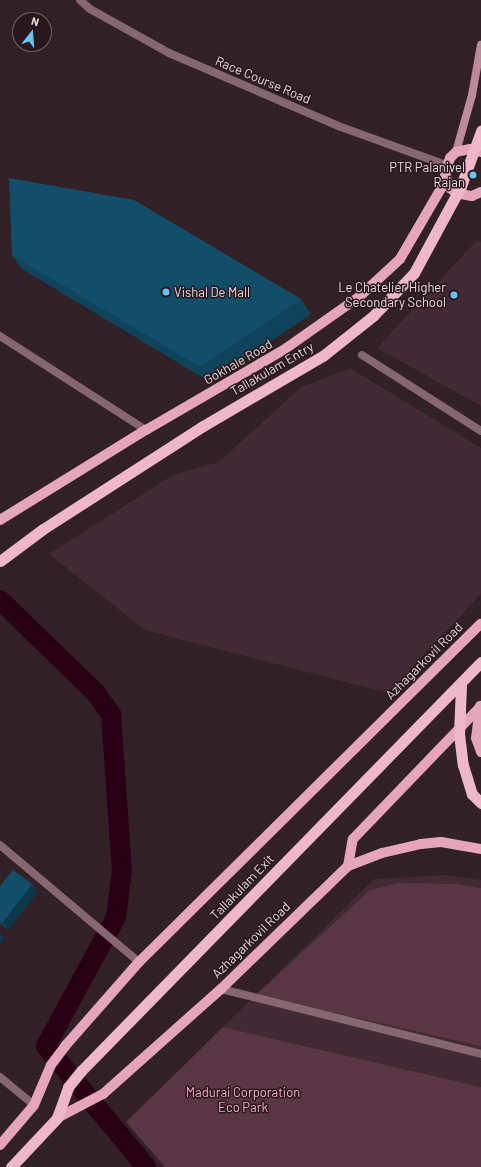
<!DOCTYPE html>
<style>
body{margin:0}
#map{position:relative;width:481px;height:1167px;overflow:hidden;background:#322027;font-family:Barlow,sans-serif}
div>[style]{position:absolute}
.built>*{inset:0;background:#412a33}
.green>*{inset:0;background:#5a3543}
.canal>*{height:20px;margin:-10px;padding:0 10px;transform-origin:10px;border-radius:10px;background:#290013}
.service>*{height:8px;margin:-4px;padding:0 4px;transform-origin:4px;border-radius:4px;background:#856671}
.minor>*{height:8px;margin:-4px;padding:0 4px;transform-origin:4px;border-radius:4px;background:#856671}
.tertiary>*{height:8px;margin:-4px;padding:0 4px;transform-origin:4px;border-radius:4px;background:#856671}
.secondary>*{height:8px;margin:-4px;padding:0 4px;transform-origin:4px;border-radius:4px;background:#bb8a9b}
.primary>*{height:10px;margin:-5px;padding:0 5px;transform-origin:5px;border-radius:5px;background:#e5a6bc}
.trunk>*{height:11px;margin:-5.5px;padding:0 5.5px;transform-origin:5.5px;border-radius:5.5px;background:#eeb8ca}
.trunk-bridge>*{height:11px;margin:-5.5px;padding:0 5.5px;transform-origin:5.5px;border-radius:5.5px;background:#eeb8ca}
.wall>*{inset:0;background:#0f435b}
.shaded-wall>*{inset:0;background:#0d374a}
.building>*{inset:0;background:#124e6a}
.dots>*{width:11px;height:11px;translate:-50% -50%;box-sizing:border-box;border:2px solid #28171d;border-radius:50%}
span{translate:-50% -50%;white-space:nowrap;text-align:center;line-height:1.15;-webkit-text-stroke:3px #28171d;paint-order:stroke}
.street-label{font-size:13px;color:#e8dbdf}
.poi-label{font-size:13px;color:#e8dbdf}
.right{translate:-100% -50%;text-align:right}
.left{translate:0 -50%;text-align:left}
.park-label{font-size:13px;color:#fbacc9}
.north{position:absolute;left:12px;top:12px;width:40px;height:40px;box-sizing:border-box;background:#28171d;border:1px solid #75656b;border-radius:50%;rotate:17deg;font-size:11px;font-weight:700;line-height:16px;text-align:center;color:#e8dbdf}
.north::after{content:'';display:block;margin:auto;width:14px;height:18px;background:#6bc3f2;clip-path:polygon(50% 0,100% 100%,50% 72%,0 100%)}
</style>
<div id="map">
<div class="built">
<i style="clip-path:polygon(477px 240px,481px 242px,481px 406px,377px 348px)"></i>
<i style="clip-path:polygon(350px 368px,481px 448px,481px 594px,388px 693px,145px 630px,49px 554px,173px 475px,219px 462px,300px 388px)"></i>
<i style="clip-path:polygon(446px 875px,481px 880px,481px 1087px,223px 1027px,374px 879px)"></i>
</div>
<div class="green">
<i style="clip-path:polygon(397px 883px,455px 884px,481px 888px,481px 1046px,256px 995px,370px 890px)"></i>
<i style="clip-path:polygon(223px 1027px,481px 1087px,481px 1167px,165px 1167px,126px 1122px)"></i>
</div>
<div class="canal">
<i style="left:0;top:600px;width:132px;rotate:44.1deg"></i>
<i style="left:95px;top:692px;width:27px;rotate:54deg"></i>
<i style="left:111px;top:714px;width:157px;rotate:86deg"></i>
<i style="left:122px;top:871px;width:46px;rotate:97.4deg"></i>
<i style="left:116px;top:917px;width:147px;rotate:118.5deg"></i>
<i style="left:46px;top:1046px;width:157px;rotate:50.4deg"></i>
</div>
<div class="service">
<i style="left:221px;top:989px;width:268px;rotate:14deg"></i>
</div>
<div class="minor">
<i style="left:0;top:336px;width:174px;rotate:32.8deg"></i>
<i style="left:362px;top:355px;width:141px;rotate:32.6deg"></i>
<i style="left:0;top:845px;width:182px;rotate:40.1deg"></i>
<i style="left:0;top:1077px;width:44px;rotate:39.5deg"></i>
</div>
<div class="tertiary">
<i style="left:80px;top:0;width:13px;rotate:42deg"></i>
<i style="left:90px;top:9px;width:90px;rotate:29.1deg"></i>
<i style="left:169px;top:53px;width:187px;rotate:23.3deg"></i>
<i style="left:341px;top:127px;width:112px;rotate:19.9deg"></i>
</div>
<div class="secondary">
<i style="left:456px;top:152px;width:59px;rotate:-74.3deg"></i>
<i style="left:472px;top:95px;width:51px;rotate:-79.8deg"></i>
</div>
<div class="primary">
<i style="left:481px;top:152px;width:11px;rotate:-165deg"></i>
<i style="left:470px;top:149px;width:14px;rotate:168deg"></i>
<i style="left:456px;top:152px;width:8px;rotate:135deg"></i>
<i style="left:450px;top:158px;width:16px;rotate:108deg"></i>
<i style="left:445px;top:173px;width:16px;rotate:72deg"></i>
<i style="left:450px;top:188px;width:8px;rotate:40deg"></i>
<i style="left:456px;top:193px;width:16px;rotate:11deg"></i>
<i style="left:472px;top:196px;width:10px;rotate:-24deg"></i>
<i style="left:0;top:520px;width:172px;rotate:-31.7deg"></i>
<i style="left:146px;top:430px;width:161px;rotate:-30.2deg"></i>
<i style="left:285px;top:349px;width:92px;rotate:-35.2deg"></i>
<i style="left:360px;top:296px;width:54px;rotate:-42.8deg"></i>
<i style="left:400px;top:259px;width:91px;rotate:-59.8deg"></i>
<i style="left:480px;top:706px;width:32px;rotate:97deg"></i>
<i style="left:476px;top:738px;width:15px;rotate:70deg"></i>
<i style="left:348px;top:866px;width:36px;rotate:-21deg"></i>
<i style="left:382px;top:853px;width:40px;rotate:-13deg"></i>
<i style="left:421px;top:844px;width:20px;rotate:-6deg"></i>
<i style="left:441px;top:842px;width:41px;rotate:9.9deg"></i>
<i style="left:57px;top:1118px;width:52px;rotate:-27.6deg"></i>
<i style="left:103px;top:1094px;width:158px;rotate:-41.7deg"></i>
<i style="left:221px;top:989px;width:177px;rotate:-44.1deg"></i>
<i style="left:348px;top:866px;width:27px;rotate:-80deg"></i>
<i style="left:353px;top:839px;width:185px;rotate:-46.1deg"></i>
<i style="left:0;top:1145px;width:52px;rotate:-49.6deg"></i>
<i style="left:34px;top:1105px;width:43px;rotate:-67deg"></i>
<i style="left:51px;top:1065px;width:25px;rotate:-53deg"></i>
<i style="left:66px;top:1045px;width:111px;rotate:-48.7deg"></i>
<i style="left:139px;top:962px;width:481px;rotate:-44.7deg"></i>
</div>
<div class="trunk">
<i style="left:0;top:561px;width:54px;rotate:-36.7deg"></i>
<i style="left:43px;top:529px;width:190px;rotate:-32.8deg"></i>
<i style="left:11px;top:1167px;width:67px;rotate:-46.8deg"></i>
<i style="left:57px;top:1118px;width:33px;rotate:-70deg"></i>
<i style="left:68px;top:1087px;width:21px;rotate:-51deg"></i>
<i style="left:81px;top:1071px;width:572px;rotate:-45.64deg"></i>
</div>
<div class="trunk-bridge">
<i style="left:203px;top:426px;width:140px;rotate:-30.4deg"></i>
<i style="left:324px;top:355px;width:63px;rotate:-38.5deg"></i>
<i style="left:373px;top:316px;width:59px;rotate:-46.4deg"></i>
<i style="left:414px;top:273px;width:99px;rotate:-61.6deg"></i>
<i style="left:461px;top:186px;width:59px;rotate:-70deg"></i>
<i style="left:461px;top:685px;width:49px;rotate:92.3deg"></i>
<i style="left:459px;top:734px;width:31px;rotate:83deg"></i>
<i style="left:463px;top:765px;width:30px;rotate:73deg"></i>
<i style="left:472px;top:794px;width:13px;rotate:45deg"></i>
</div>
<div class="wall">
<i style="clip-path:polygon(12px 255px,301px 299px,311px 314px,210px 382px,22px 269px)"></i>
<i style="clip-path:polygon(32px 884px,37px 893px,8px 930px,0 924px,0 886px)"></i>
</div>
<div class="shaded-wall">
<i style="clip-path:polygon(32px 884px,37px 893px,8px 930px,3px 922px)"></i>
<i style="clip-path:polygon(0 933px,4px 939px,0 944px)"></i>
</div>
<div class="building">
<i style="clip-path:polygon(9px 178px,134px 200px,301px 299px,200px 367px,12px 255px)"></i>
<i style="clip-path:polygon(13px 870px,32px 884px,3px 922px,0 920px,0 886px)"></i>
</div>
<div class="dots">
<i style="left:473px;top:175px;background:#6bc3f2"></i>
<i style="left:166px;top:292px;background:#6bc3f2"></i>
<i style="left:454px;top:295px;background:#6bc3f2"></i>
</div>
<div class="street-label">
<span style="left:263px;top:80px;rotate:23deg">Race Course Road</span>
<span style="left:238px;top:362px;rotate:-30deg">Gokhale Road</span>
<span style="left:272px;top:369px;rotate:-30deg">Tallakulam Entry</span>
<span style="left:424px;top:661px;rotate:-45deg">Azhagarkovil Road</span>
<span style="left:242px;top:887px;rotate:-46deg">Tallakulam Exit</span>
<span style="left:251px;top:940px;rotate:-44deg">Azhagarkovil Road</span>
</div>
<div class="poi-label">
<span class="right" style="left:465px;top:175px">PTR Palanivel<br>Rajan</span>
<span class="right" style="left:446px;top:295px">Le Chatelier Higher<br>Secondary School</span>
<span class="left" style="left:174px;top:292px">Vishal De Mall</span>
</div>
<div class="park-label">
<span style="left:243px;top:1100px">Madurai Corporation<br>Eco Park</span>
</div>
<div class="north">N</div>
</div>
